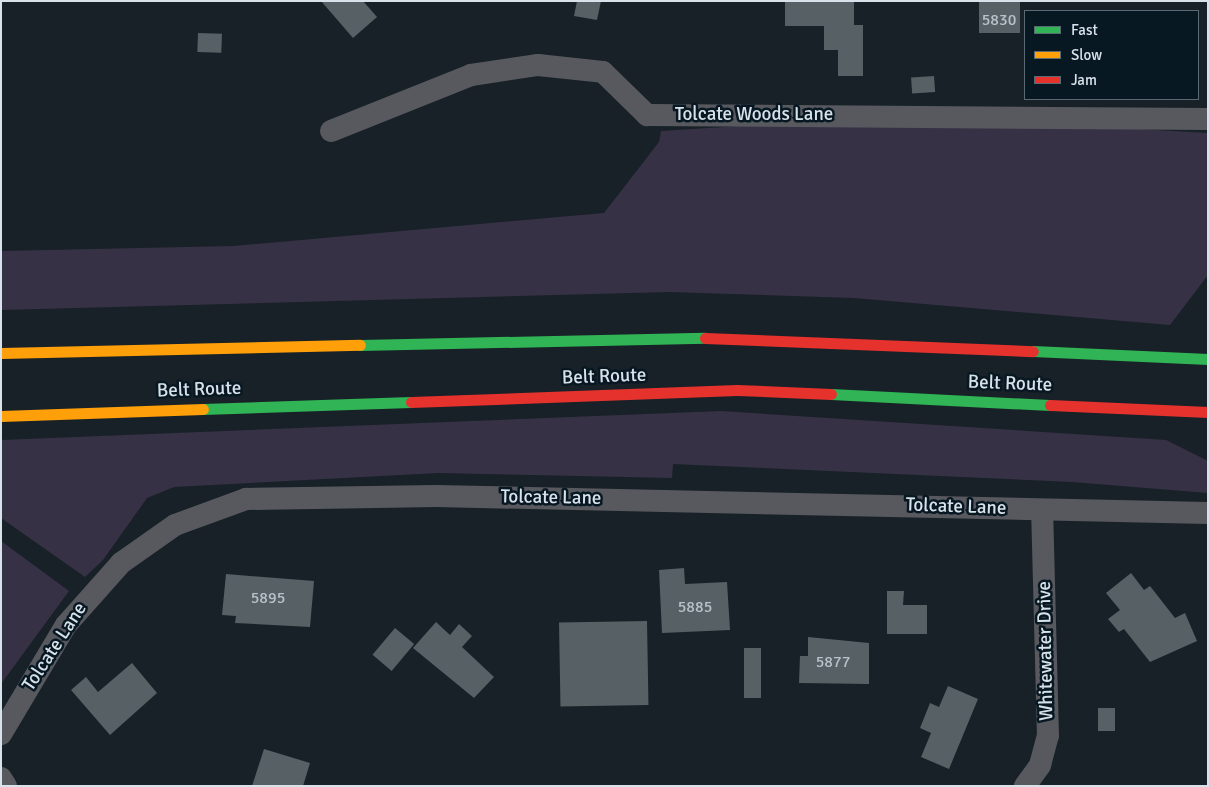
<!DOCTYPE html>
<style>
body{margin:0}
#map{position:relative;width:1209px;height:787px;overflow:hidden;background:#182127;font-family:Signika,sans-serif}
div>[style]{position:absolute}
.green>*{inset:0;background:#373145}
.building>*{inset:0;background:#576064;transform-origin:0 0}
.street>*{height:22px;margin:-11px;padding:0 11px;transform-origin:11px;border-radius:11px;background:#57595f}
.fast>*{height:11px;margin:-5.5px;padding:0 5.5px;transform-origin:5.5px;border-radius:5.5px;background:#30b455}
.slow>*{height:11px;margin:-5.5px;padding:0 5.5px;transform-origin:5.5px;border-radius:5.5px;background:#ff9f0a}
.jam>*{height:11px;margin:-5.5px;padding:0 5.5px;transform-origin:5.5px;border-radius:5.5px;background:#e5322d}
span{translate:-50% -50%;white-space:nowrap;text-align:center;line-height:1.15;-webkit-text-stroke:5px #081823;paint-order:stroke}
.number-label{font-size:16px;color:#b8c2c8}
.number-label span{-webkit-text-stroke-width:0}
.street-label{font-size:19px;color:#d8e2ea}
.frame{position:absolute;inset:0;border:2px solid #d8e2ea;pointer-events:none}
.legend{position:absolute;left:1024px;top:10px;width:175px;height:90px;box-sizing:border-box;background:#081823;border:1px solid #5b6973;margin:0;padding:6px 9px;list-style:none;font-size:15px;color:#d8e2ea}
.legend li{display:flex;align-items:center;gap:10px;height:25px}
.legend b{width:25px;border:1px solid #5b6973}
</style>
<div id="map">
<div class="green">
<i style="clip-path:polygon(772px 124px,1086px 126px,1208px 133px,1208px 275px,1170px 325px,854px 298px,669px 292px,1px 310px,1px 251px,233px 246px,604px 213px,659px 142px,661px 131px)"></i>
<i style="clip-path:polygon(721px 411px,1166px 440px,1208px 461px,1208px 493px,1072px 482px,673px 464px,672px 478px,438px 473px,174px 487px,147px 498px,103px 560px,85px 577px,1px 518px,1px 440px)"></i>
<i style="clip-path:polygon(1px 541px,69px 591px,1px 684px)"></i>
</div>
<div class="building">
<i style="clip-path:polygon(321px 1px,363px 1px,377px 17px,353px 38px)"></i>
<i style="clip-path:polygon(577px 1px,601px 1px,597px 20px,574px 16px)"></i>
<i style="clip-path:polygon(785px 1px,854px 1px,854px 25px,863px 25px,863px 76px,838px 76px,838px 50px,824px 50px,824px 26px,785px 26px)"></i>
<i style="left:979px;top:1px;width:41px;height:32px"></i>
<i style="left:198px;top:33px;width:24px;height:19px;rotate:2deg"></i>
<i style="left:934px;top:76px;width:16px;height:23px;rotate:86deg"></i>
<i style="clip-path:polygon(684px 568px,685px 584px,727px 582px,730px 630px,662px 633px,659px 570px)"></i>
<i style="clip-path:polygon(1131px 573px,1144px 590px,1150px 586px,1175px 618px,1185px 613px,1197px 641px,1150px 662px,1124px 629px,1119px 632px,1108px 619px,1120px 610px,1106px 593px)"></i>
<i style="clip-path:polygon(226px 574px,314px 581px,310px 627px,235px 623px,236px 616px,222px 615px)"></i>
<i style="clip-path:polygon(887px 591px,904px 591px,903px 605px,927px 605px,927px 634px,887px 634px)"></i>
<i style="left:647px;top:621px;width:84px;height:88px;rotate:89deg"></i>
<i style="clip-path:polygon(436px 622px,450px 635px,459px 624px,472px 636px,462px 647px,494px 677px,474px 698px,413px 648px)"></i>
<i style="left:395px;top:628px;width:25px;height:35px;rotate:40deg"></i>
<i style="clip-path:polygon(808px 637px,869px 643px,869px 684px,799px 683px,800px 656px,808px 656px)"></i>
<i style="left:744px;top:648px;width:17px;height:50px"></i>
<i style="clip-path:polygon(132px 663px,157px 693px,110px 735px,71px 690px,86px 677px,98px 692px)"></i>
<i style="clip-path:polygon(948px 686px,978px 699px,949px 769px,921px 757px,931px 733px,920px 728px,930px 703px,939px 707px)"></i>
<i style="left:1098px;top:708px;width:17px;height:23px"></i>
<i style="clip-path:polygon(264px 749px,310px 763px,303px 786px,252px 786px)"></i>
</div>
<div class="street">
<i style="left:331px;top:131px;width:151px;rotate:-21.8deg"></i>
<i style="left:471px;top:75px;width:68px;rotate:-8.5deg"></i>
<i style="left:538px;top:65px;width:65px;rotate:6.1deg"></i>
<i style="left:603px;top:72px;width:62px;rotate:44.3deg"></i>
<i style="left:647px;top:115px;width:561px;rotate:0.41deg"></i>
<i style="left:1px;top:734px;width:127px;rotate:-59.2deg"></i>
<i style="left:66px;top:625px;width:83px;rotate:-48.4deg"></i>
<i style="left:121px;top:563px;width:66px;rotate:-35.1deg"></i>
<i style="left:175px;top:525px;width:76px;rotate:-20.1deg"></i>
<i style="left:246px;top:499px;width:190px;rotate:-0.9deg"></i>
<i style="left:436px;top:496px;width:772px;rotate:1.26deg"></i>
<i style="left:1px;top:778px;width:9px;rotate:58deg"></i>
<i style="left:1025px;top:786px;width:26px;rotate:-54deg"></i>
<i style="left:1040px;top:765px;width:30px;rotate:-75deg"></i>
<i style="left:1048px;top:736px;width:226px;rotate:-91.5deg"></i>
</div>
<div class="fast">
<i style="left:360px;top:345px;width:345px;rotate:-1.2deg"></i>
<i style="left:1033px;top:351px;width:175px;rotate:2.6deg"></i>
<i style="left:831px;top:394px;width:219px;rotate:2.9deg"></i>
<i style="left:203px;top:409px;width:208px;rotate:-1.9deg"></i>
</div>
<div class="slow">
<i style="left:1px;top:353px;width:359px;rotate:-1.3deg"></i>
<i style="left:1px;top:416px;width:202px;rotate:-2deg"></i>
</div>
<div class="jam">
<i style="left:705px;top:338px;width:328px;rotate:2.3deg"></i>
<i style="left:411px;top:402px;width:326px;rotate:-2.1deg"></i>
<i style="left:737px;top:390px;width:94px;rotate:2.4deg"></i>
<i style="left:1050px;top:405px;width:158px;rotate:2.5deg"></i>
</div>
<div class="number-label">
<span style="left:999px;top:20px">5830</span>
<span style="left:268px;top:598px">5895</span>
<span style="left:695px;top:607px">5885</span>
<span style="left:833px;top:662px">5877</span>
</div>
<div class="street-label">
<span style="left:754px;top:115px">Tolcate Woods Lane</span>
<span style="left:604px;top:377px;rotate:-2deg">Belt Route</span>
<span style="left:1010px;top:384px;rotate:2deg">Belt Route</span>
<span style="left:199px;top:390px;rotate:-2deg">Belt Route</span>
<span style="left:551px;top:498px;rotate:1deg">Tolcate Lane</span>
<span style="left:956px;top:507px;rotate:2deg">Tolcate Lane</span>
<span style="left:55px;top:647px;rotate:-57deg">Tolcate Lane</span>
<span style="left:1046px;top:651px;rotate:-91deg">Whitewater Drive</span>
</div>
<div class="frame"></div>
<ul class="legend">
<li><b style="height:6px;background:#30b455"></b>Fast</li>
<li><b style="height:6px;background:#ff9f0a"></b>Slow</li>
<li><b style="height:6px;background:#e5322d"></b>Jam</li>
</ul>
</div>
